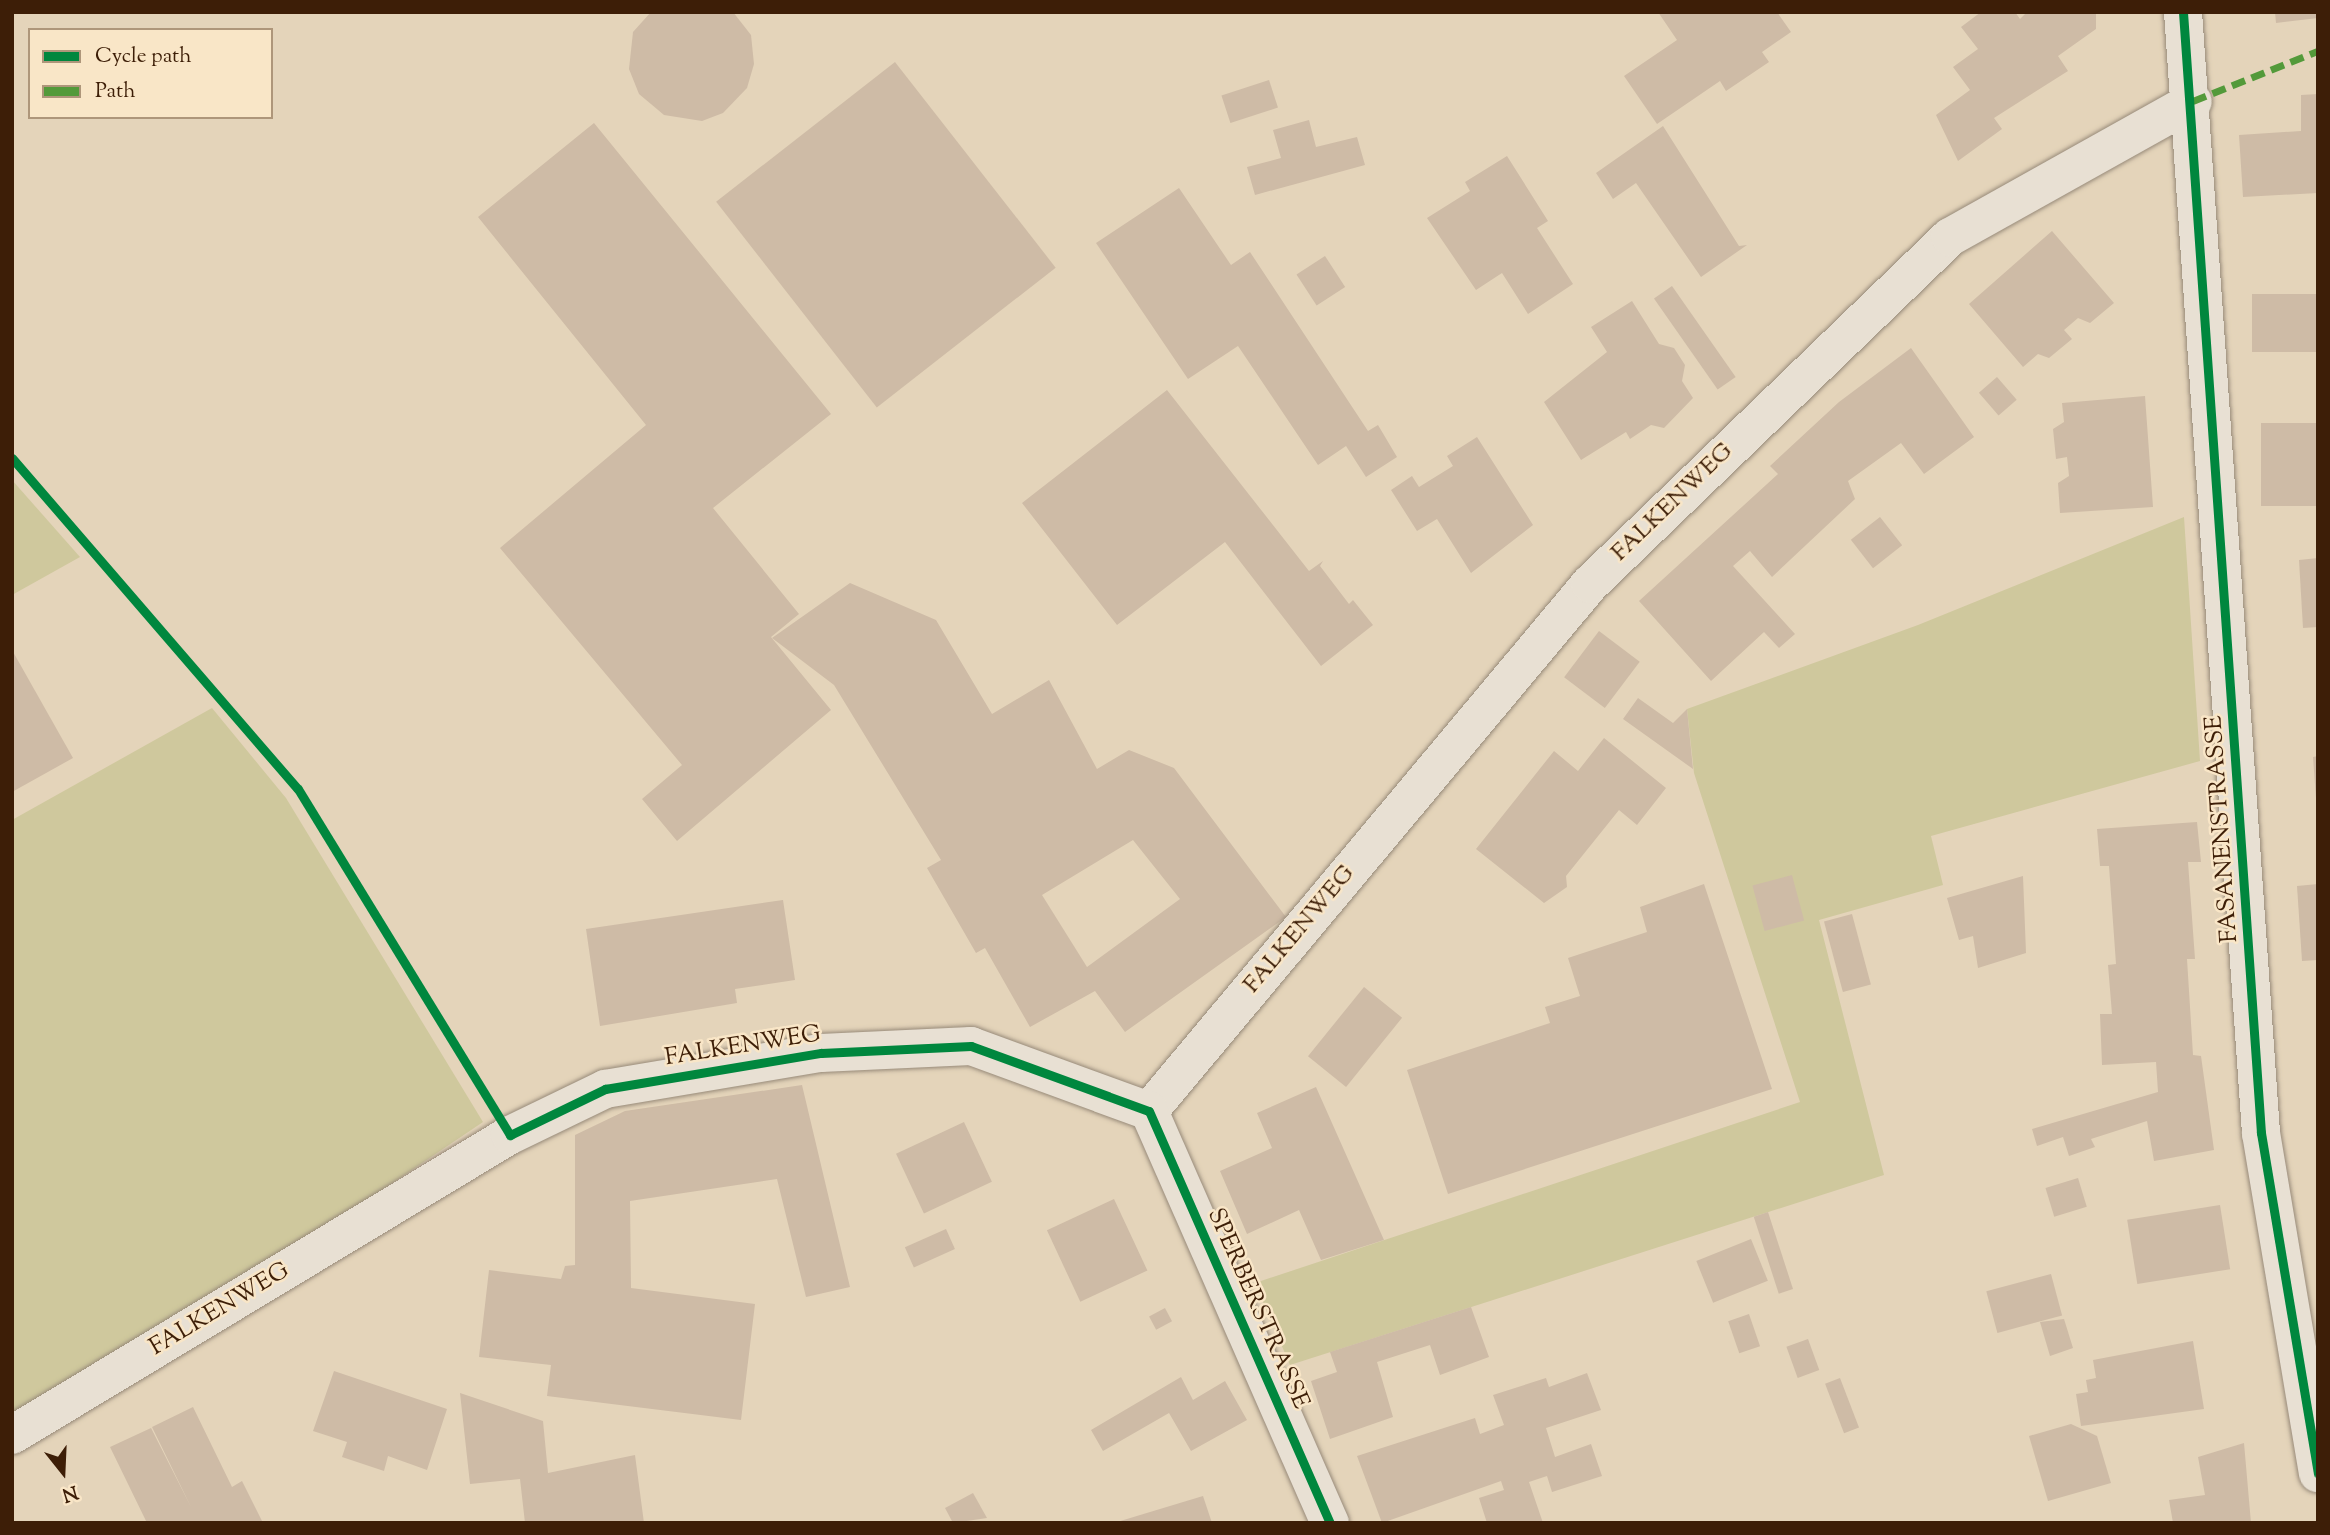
<!DOCTYPE html>
<style>
body{margin:0}
#map{position:relative;width:2330px;height:1535px;overflow:hidden;background:#e4d4ba;font-family:"Sorts Mill Goudy",serif}
div>[style]{position:absolute}
.green>*{inset:0;background:#cfc89d}
.building>*{inset:0;background:#cebba6;transform-origin:0 0}
.roads{filter:drop-shadow(0 0 2px #978a79) drop-shadow(0 0 2px #978a79)}
.minor>*{height:38px;margin:-19px;padding:0 19px;transform-origin:19px;border-radius:19px;background:#e8e0d3}
.quiet>*{height:7px;margin-top:-3.5px;transform-origin:0;background:repeating-linear-gradient(90deg,#539a3a 0 14px,transparent 0 21px)}
.cycleway>*{height:9px;margin:-4.5px;padding:0 4.5px;transform-origin:4.5px;border-radius:4.5px;background:#00873e}
span{translate:-50% -50%;white-space:nowrap;text-align:center;line-height:1.15;-webkit-text-stroke:5px #f9e6c7;paint-order:stroke}
.street-label{font-size:24px;color:#3d1e07}
.frame{position:absolute;inset:0;border:14px solid #3d1e07;pointer-events:none}
.legend{position:absolute;left:28px;top:28px;width:245px;height:91px;box-sizing:border-box;background:#f9e6c7;border:2px solid #ae967a;margin:0;padding:9px 12px;list-style:none;font-size:21px;color:#3d1e07}
.legend li{display:flex;align-items:center;gap:14px;height:35px}
.legend b{width:35px;border:2px solid #ae967a}
.north{position:absolute;left:28px;top:1437px;width:70px;height:70px;-webkit-text-stroke:5px #f9e6c7;paint-order:stroke;rotate:162deg;font-size:19px;font-weight:700;line-height:28px;text-align:center;color:#3d1e07}
.north::after{content:'';display:block;margin:auto;width:24px;height:32px;background:#3d1e07;clip-path:polygon(50% 0,100% 100%,50% 72%,0 100%)}
</style>
<div id="map">
<div class="green">
<i style="clip-path:polygon(12px 480px,80px 557px,12px 595px)"></i>
<i style="clip-path:polygon(2184px 517px,2200px 761px,1931px 836px,1943px 885px,1819px 920px,1884px 1175px,1290px 1365px,1255px 1283px,1800px 1102px,1694px 773px,1687px 709px,1918px 625px)"></i>
<i style="clip-path:polygon(212px 708px,286px 798px,483px 1122px,296px 1248px,12px 1416px,12px 820px)"></i>
</div>
<div class="building">
<i style="clip-path:polygon(651px 12px,733px 12px,751px 35px,754px 64px,747px 88px,723px 113px,702px 121px,664px 115px,639px 94px,629px 69px,633px 32px)"></i>
<i style="clip-path:polygon(1658px 12px,1777px 12px,1791px 32px,1762px 52px,1769px 62px,1726px 91px,1720px 81px,1657px 124px,1624px 76px,1677px 40px)"></i>
<i style="clip-path:polygon(1981px 12px,2015px 12px,2020px 19px,2027px 12px,2096px 12px,2096px 29px,2058px 56px,2068px 71px,1994px 118px,2002px 129px,1958px 161px,1936px 115px,1970px 90px,1953px 67px,1978px 49px,1961px 27px)"></i>
<i style="clip-path:polygon(2275px 12px,2318px 12px,2318px 18px,2276px 23px)"></i>
<i style="left:895px;top:62px;width:261px;height:227px;rotate:52deg"></i>
<i style="left:1269px;top:80px;width:29px;height:50px;rotate:72deg"></i>
<i style="clip-path:polygon(2318px 94px,2318px 193px,2243px 197px,2239px 135px,2301px 131px,2301px 95px)"></i>
<i style="clip-path:polygon(1309px 120px,1316px 147px,1357px 137px,1365px 165px,1255px 195px,1247px 167px,1281px 158px,1273px 130px)"></i>
<i style="clip-path:polygon(594px 123px,831px 414px,713px 508px,799px 614px,771px 637px,831px 710px,677px 841px,642px 799px,682px 765px,500px 548px,646px 425px,478px 217px)"></i>
<i style="clip-path:polygon(1663px 126px,1739px 246px,1747px 245px,1701px 277px,1636px 183px,1613px 199px,1596px 173px)"></i>
<i style="clip-path:polygon(1507px 156px,1548px 221px,1537px 228px,1573px 284px,1528px 314px,1502px 273px,1476px 290px,1427px 218px,1470px 191px,1465px 182px)"></i>
<i style="clip-path:polygon(1179px 188px,1231px 265px,1250px 252px,1368px 431px,1378px 425px,1397px 457px,1366px 477px,1346px 446px,1318px 465px,1238px 346px,1188px 379px,1096px 243px)"></i>
<i style="clip-path:polygon(2052px 231px,2114px 303px,2090px 323px,2078px 318px,2064px 330px,2072px 339px,2049px 358px,2038px 354px,2023px 367px,1969px 304px)"></i>
<i style="left:1325px;top:256px;width:37px;height:34px;rotate:57deg"></i>
<i style="left:1672px;top:286px;width:111px;height:22px;rotate:55deg"></i>
<i style="left:2318px;top:294px;width:58px;height:66px;rotate:90deg"></i>
<i style="clip-path:polygon(1632px 301px,1659px 344px,1674px 348px,1685px 365px,1682px 381px,1693px 398px,1664px 428px,1651px 425px,1630px 439px,1626px 432px,1581px 460px,1544px 402px,1607px 352px,1591px 327px)"></i>
<i style="clip-path:polygon(1911px 348px,1974px 437px,1924px 474px,1901px 443px,1848px 481px,1855px 499px,1772px 577px,1750px 551px,1733px 566px,1795px 634px,1779px 648px,1764px 632px,1711px 681px,1639px 601px,1778px 474px,1770px 466px,1839px 402px)"></i>
<i style="left:1997px;top:377px;width:30px;height:24px;rotate:49deg"></i>
<i style="clip-path:polygon(1167px 390px,1309px 571px,1323px 561px,1320px 566px,1349px 604px,1353px 600px,1373px 625px,1321px 666px,1225px 542px,1117px 625px,1022px 503px)"></i>
<i style="clip-path:polygon(2145px 396px,2153px 507px,2060px 513px,2058px 483px,2069px 476px,2067px 457px,2056px 459px,2053px 429px,2064px 422px,2062px 403px)"></i>
<i style="left:2318px;top:423px;width:83px;height:57px;rotate:90deg"></i>
<i style="clip-path:polygon(1477px 437px,1533px 525px,1471px 573px,1437px 519px,1417px 531px,1391px 490px,1412px 476px,1419px 487px,1453px 466px,1447px 456px)"></i>
<i style="left:1880px;top:517px;width:36px;height:37px;rotate:52deg"></i>
<i style="clip-path:polygon(2318px 558px,2318px 627px,2303px 628px,2299px 560px)"></i>
<i style="clip-path:polygon(evenodd,850px 583px,936px 620px,992px 714px,1049px 680px,1097px 769px,1129px 750px,1174px 768px,1286px 917px,1125px 1032px,1095px 991px,1030px 1027px,985px 948px,976px 953px,927px 868px,941px 860px,834px 685px,772px 638px,850px 583px,1133px 840px,1180px 899px,1087px 967px,1042px 895px,1133px 840px)"></i>
<i style="left:1599px;top:631px;width:51px;height:58px;rotate:37deg"></i>
<i style="clip-path:polygon(12px 650px,73px 758px,12px 792px)"></i>
<i style="clip-path:polygon(1638px 698px,1673px 723px,1687px 709px,1693px 769px,1623px 719px)"></i>
<i style="clip-path:polygon(1604px 738px,1666px 788px,1637px 825px,1619px 810px,1566px 876px,1567px 887px,1544px 903px,1476px 849px,1554px 751px,1578px 771px)"></i>
<i style="clip-path:polygon(2318px 756px,2318px 798px,2316px 798px,2313px 757px)"></i>
<i style="clip-path:polygon(2197px 822px,2201px 862px,2188px 862px,2195px 959px,2187px 959px,2193px 1055px,2201px 1056px,2214px 1150px,2154px 1161px,2147px 1121px,2091px 1139px,2095px 1147px,2069px 1156px,2063px 1137px,2037px 1146px,2032px 1129px,2158px 1092px,2156px 1062px,2102px 1065px,2100px 1014px,2112px 1014px,2108px 965px,2116px 964px,2109px 866px,2100px 866px,2097px 829px)"></i>
<i style="left:1792px;top:875px;width:47px;height:41px;rotate:75deg"></i>
<i style="clip-path:polygon(2023px 876px,2026px 953px,1978px 968px,1973px 936px,1959px 940px,1947px 898px)"></i>
<i style="clip-path:polygon(1704px 884px,1772px 1089px,1448px 1194px,1407px 1070px,1550px 1023px,1545px 1007px,1580px 996px,1568px 958px,1647px 932px,1640px 907px)"></i>
<i style="clip-path:polygon(2318px 884px,2318px 960px,2302px 961px,2297px 886px)"></i>
<i style="clip-path:polygon(783px 900px,795px 980px,735px 989px,737px 1003px,600px 1026px,586px 929px)"></i>
<i style="left:1852px;top:914px;width:73px;height:29px;rotate:75deg"></i>
<i style="left:1364px;top:987px;width:49px;height:89px;rotate:39deg"></i>
<i style="clip-path:polygon(802px 1085px,850px 1287px,806px 1297px,777px 1179px,630px 1201px,631px 1288px,755px 1304px,741px 1420px,547px 1396px,551px 1365px,479px 1357px,489px 1270px,561px 1279px,565px 1266px,575px 1265px,575px 1135px,625px 1111px)"></i>
<i style="clip-path:polygon(1316px 1087px,1384px 1240px,1321px 1260px,1299px 1210px,1247px 1234px,1220px 1171px,1272px 1148px,1257px 1113px)"></i>
<i style="left:964px;top:1122px;width:66px;height:75px;rotate:65deg"></i>
<i style="left:2078px;top:1178px;width:30px;height:34px;rotate:73deg"></i>
<i style="left:1114px;top:1199px;width:79px;height:74px;rotate:65deg"></i>
<i style="left:2220px;top:1205px;width:65px;height:94px;rotate:81deg"></i>
<i style="left:1768px;top:1212px;width:81px;height:15px;rotate:72deg"></i>
<i style="left:946px;top:1229px;width:22px;height:45px;rotate:66deg"></i>
<i style="left:1751px;top:1239px;width:45px;height:59px;rotate:68deg"></i>
<i style="left:2051px;top:1274px;width:43px;height:67px;rotate:75deg"></i>
<i style="clip-path:polygon(1471px 1307px,1489px 1357px,1440px 1375px,1430px 1345px,1377px 1362px,1393px 1417px,1330px 1439px,1311px 1381px,1337px 1372px,1330px 1352px)"></i>
<i style="left:1165px;top:1308px;width:15px;height:18px;rotate:62deg"></i>
<i style="left:1749px;top:1314px;width:34px;height:22px;rotate:71deg"></i>
<i style="clip-path:polygon(2064px 1319px,2073px 1348px,2050px 1356px,2040px 1322px)"></i>
<i style="left:1808px;top:1339px;width:33px;height:23px;rotate:70deg"></i>
<i style="clip-path:polygon(2193px 1341px,2204px 1409px,2081px 1426px,2076px 1394px,2088px 1392px,2086px 1380px,2096px 1378px,2093px 1360px)"></i>
<i style="clip-path:polygon(334px 1371px,447px 1409px,427px 1470px,388px 1456px,384px 1471px,342px 1457px,347px 1442px,313px 1431px)"></i>
<i style="clip-path:polygon(1587px 1373px,1601px 1410px,1546px 1428px,1555px 1457px,1591px 1444px,1602px 1476px,1552px 1492px,1547px 1476px,1529px 1482px,1543px 1523px,1487px 1523px,1479px 1498px,1504px 1490px,1501px 1481px,1382px 1523px,1357px 1456px,1475px 1418px,1480px 1434px,1504px 1425px,1493px 1395px,1546px 1378px,1549px 1387px)"></i>
<i style="clip-path:polygon(1181px 1377px,1193px 1400px,1225px 1381px,1247px 1420px,1191px 1451px,1169px 1413px,1103px 1451px,1091px 1430px)"></i>
<i style="left:1840px;top:1378px;width:53px;height:16px;rotate:69deg"></i>
<i style="clip-path:polygon(460px 1393px,543px 1421px,548px 1473px,635px 1455px,644px 1523px,525px 1523px,520px 1479px,470px 1484px)"></i>
<i style="clip-path:polygon(193px 1407px,232px 1487px,242px 1481px,263px 1523px,147px 1523px,110px 1447px,151px 1428px,191px 1507px,152px 1427px)"></i>
<i style="clip-path:polygon(2071px 1424px,2097px 1436px,2111px 1483px,2048px 1501px,2029px 1436px)"></i>
<i style="clip-path:polygon(2244px 1443px,2251px 1523px,2173px 1523px,2169px 1500px,2205px 1495px,2198px 1457px)"></i>
<i style="clip-path:polygon(973px 1493px,987px 1518px,953px 1523px,945px 1508px)"></i>
<i style="clip-path:polygon(1203px 1496px,1212px 1523px,1118px 1523px,1117px 1522px)"></i>
</div>
<div class="roads">
<div class="minor">
<i style="left:2183px;top:12px;width:1124px;rotate:86.02deg"></i>
<i style="left:2261px;top:1133px;width:345px;rotate:80.5deg"></i>
<i style="left:1149px;top:1111px;width:687px;rotate:-50.08deg"></i>
<i style="left:1590px;top:584px;width:500px;rotate:-43.95deg"></i>
<i style="left:1950px;top:237px;width:278px;rotate:-29.2deg"></i>
<i style="left:1149px;top:1111px;width:450px;rotate:66.3deg"></i>
<i style="left:12px;top:1435px;width:581px;rotate:-31.07deg"></i>
<i style="left:510px;top:1135px;width:106px;rotate:-25.8deg"></i>
<i style="left:605px;top:1089px;width:219px;rotate:-9.5deg"></i>
<i style="left:821px;top:1053px;width:150px;rotate:-2.7deg"></i>
<i style="left:971px;top:1046px;width:189px;rotate:20.1deg"></i>
</div>
</div>
<div class="quiet">
<i style="left:2193px;top:101px;width:135px;rotate:-21.8deg"></i>
</div>
<div class="cycleway">
<i style="left:2183px;top:12px;width:1124px;rotate:86.02deg"></i>
<i style="left:2261px;top:1133px;width:345px;rotate:80.5deg"></i>
<i style="left:12px;top:458px;width:437px;rotate:49.2deg"></i>
<i style="left:298px;top:789px;width:406px;rotate:58.5deg"></i>
<i style="left:510px;top:1135px;width:106px;rotate:-25.8deg"></i>
<i style="left:605px;top:1089px;width:219px;rotate:-9.5deg"></i>
<i style="left:821px;top:1053px;width:150px;rotate:-2.7deg"></i>
<i style="left:971px;top:1046px;width:189px;rotate:20.1deg"></i>
<i style="left:1149px;top:1111px;width:450px;rotate:66.3deg"></i>
</div>
<div class="street-label">
<span style="left:1673px;top:503px;rotate:-44deg">FALKENWEG</span>
<span style="left:2223px;top:829px;rotate:-94deg">FASANENSTRASSE</span>
<span style="left:1300px;top:930px;rotate:-50deg">FALKENWEG</span>
<span style="left:743px;top:1047px;rotate:-9deg">FALKENWEG</span>
<span style="left:1257px;top:1309px;rotate:66deg">SPERBERSTRASSE</span>
<span style="left:220px;top:1310px;rotate:-31deg">FALKENWEG</span>
</div>
<div class="frame"></div>
<ul class="legend">
<li><b style="height:9px;background:#00873e"></b>Cycle path</li>
<li><b style="height:9px;background:#539a3a"></b>Path</li>
</ul>
<div class="north">N</div>
</div>
